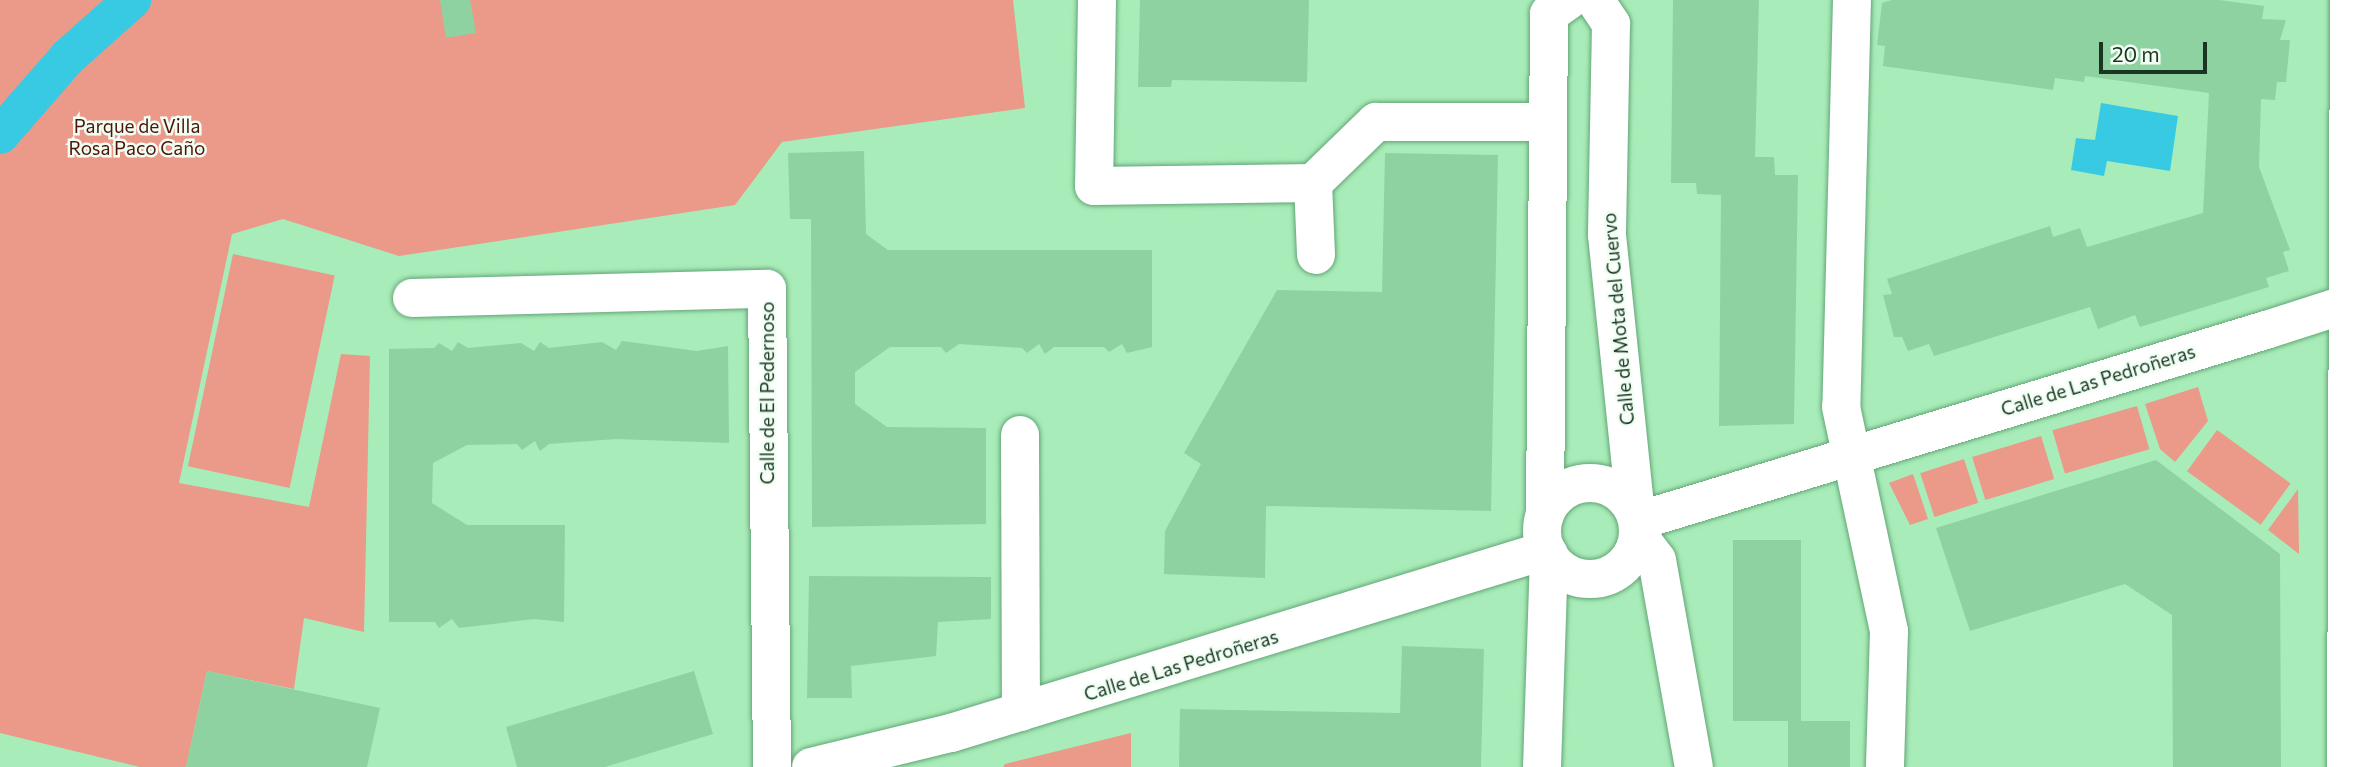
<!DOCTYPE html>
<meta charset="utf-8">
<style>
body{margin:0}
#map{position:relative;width:2355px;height:767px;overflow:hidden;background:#a8ecb9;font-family:Commissioner,sans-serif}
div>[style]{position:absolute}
.green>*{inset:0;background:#eb9988;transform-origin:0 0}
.water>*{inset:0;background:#39cae3}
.canal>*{height:38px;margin:-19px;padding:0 19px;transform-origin:19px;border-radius:19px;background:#39cae3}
.building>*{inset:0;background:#8fd2a1;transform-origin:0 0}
.roads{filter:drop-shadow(0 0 2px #64a677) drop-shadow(0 0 2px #64a677)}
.minor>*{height:38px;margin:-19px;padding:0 19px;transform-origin:19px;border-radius:19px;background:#fff}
.minor>.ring{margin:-19px;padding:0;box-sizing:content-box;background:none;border:38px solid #fff;border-radius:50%}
span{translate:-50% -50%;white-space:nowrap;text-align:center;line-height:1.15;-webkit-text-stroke:5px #f0fef3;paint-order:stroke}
.park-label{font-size:19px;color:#50150a}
.street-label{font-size:19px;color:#1a3622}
.scale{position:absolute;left:2099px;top:42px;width:108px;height:32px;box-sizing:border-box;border:4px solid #1a3622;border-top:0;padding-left:9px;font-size:21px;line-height:24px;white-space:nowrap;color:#1a3622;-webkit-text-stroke:5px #f0fef3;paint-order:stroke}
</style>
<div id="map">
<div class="green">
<i style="clip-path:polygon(0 0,1013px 0,1025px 108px,782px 142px,735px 205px,399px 256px,283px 219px,232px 234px,179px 483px,309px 507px,341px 354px,370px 356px,364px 632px,304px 618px,294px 689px,207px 671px,186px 767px,140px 767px,0 733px)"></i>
<i style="left:233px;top:254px;width:104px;height:217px;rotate:12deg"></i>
<i style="clip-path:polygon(2198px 387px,2208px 421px,2175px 462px,2160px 449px,2145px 404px)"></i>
<i style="left:2137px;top:406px;width:45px;height:88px;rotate:74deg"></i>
<i style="left:2217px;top:430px;width:91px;height:51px;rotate:36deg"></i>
<i style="left:2041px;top:436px;width:45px;height:72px;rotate:73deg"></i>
<i style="left:1964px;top:459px;width:46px;height:46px;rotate:72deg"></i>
<i style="clip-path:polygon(1913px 474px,1928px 519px,1910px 525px,1889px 483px)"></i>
<i style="clip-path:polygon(2298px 489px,2299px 554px,2268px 530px)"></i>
<i style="clip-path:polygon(1131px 733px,1131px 767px,1003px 767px,1005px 764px)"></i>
</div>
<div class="water">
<i style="clip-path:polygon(2101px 103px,2178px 116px,2170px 171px,2107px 161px,2104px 176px,2071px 170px,2076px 138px,2095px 140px)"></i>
</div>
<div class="canal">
<i style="left:0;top:135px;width:103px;rotate:-48.9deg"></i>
<i style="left:68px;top:57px;width:86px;rotate:-41.7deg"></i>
</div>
<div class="building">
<i style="clip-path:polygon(440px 0,470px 0,476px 33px,446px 38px)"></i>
<i style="clip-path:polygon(1140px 0,1309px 0,1307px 82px,1172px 80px,1171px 87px,1138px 87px)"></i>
<i style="clip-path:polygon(1673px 0,1759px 0,1755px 157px,1774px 157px,1775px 175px,1798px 175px,1794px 424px,1719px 426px,1721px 195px,1697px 194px,1696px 183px,1671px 183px)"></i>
<i style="clip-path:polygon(1892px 0,2219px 0,2264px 6px,2262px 19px,2286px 20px,2280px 40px,2290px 40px,2286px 82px,2277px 82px,2275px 100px,2261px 99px,2259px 167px,2290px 250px,2283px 252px,2289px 271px,2266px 278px,2269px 287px,2140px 327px,2135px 315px,2098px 329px,2090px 307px,1934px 356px,1929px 344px,1908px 351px,1902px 337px,1894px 337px,1883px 295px,1892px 294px,1887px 279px,2050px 226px,2053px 237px,2080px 228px,2087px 247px,2203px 213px,2209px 93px,2085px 76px,2084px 82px,2055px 78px,2053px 90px,1883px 66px,1885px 46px,1877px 45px,1882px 3px)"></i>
<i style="clip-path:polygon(864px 151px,866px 234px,888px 250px,1152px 250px,1152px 347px,1127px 353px,1122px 344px,1109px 352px,1104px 347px,1054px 347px,1045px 354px,1039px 344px,1027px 353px,1022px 348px,959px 344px,946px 353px,941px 347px,890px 347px,855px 372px,855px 404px,887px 427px,986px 428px,986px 524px,812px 527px,811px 219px,790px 219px,788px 153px)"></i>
<i style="clip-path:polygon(1385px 153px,1498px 155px,1491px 511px,1266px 506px,1265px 578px,1164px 574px,1165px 531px,1201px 464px,1184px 453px,1277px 290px,1382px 292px)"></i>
<i style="clip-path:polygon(622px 341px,697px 351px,728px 346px,729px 443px,616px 439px,549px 444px,540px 451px,535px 441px,522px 450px,517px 444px,467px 445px,433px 463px,432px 503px,467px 525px,565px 525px,564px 622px,534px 619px,459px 628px,452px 619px,439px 628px,435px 622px,389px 622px,389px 349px,434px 348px,439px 343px,452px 351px,458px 342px,468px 348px,521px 343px,534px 351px,540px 342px,549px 348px,602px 342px,616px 350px)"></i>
<i style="clip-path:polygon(2156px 460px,2280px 554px,2281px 767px,2173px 767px,2172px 615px,2125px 584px,1970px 631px,1936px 528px)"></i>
<i style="left:1801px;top:540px;width:181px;height:68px;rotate:90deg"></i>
<i style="clip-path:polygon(809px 576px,991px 577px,991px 619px,938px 622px,936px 656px,851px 666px,852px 698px,807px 698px)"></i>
<i style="clip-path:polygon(1402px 646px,1484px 649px,1481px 767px,1179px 767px,1180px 709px,1400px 713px)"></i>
<i style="clip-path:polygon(207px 671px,380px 708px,367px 767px,186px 767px)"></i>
<i style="clip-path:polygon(694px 671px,713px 734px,605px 767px,517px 767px,506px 727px)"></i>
<i style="left:1788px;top:721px;width:62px;height:46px"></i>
</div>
<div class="roads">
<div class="minor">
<i style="left:1097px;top:0;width:186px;rotate:90.9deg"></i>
<i style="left:1094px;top:186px;width:219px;rotate:-0.8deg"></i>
<i style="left:1313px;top:183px;width:72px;rotate:87.6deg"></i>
<i style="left:1595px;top:0;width:29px;rotate:56deg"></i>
<i style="left:1611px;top:24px;width:211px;rotate:91.1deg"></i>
<i style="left:1607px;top:235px;width:282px;rotate:84.1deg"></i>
<i style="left:1852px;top:0;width:407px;rotate:91.5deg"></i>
<i style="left:1841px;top:407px;width:229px;rotate:77.9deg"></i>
<i style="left:1889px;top:631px;width:136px;rotate:91.7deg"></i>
<i style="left:1313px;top:183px;width:88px;rotate:-44.1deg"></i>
<i style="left:1376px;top:122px;width:170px"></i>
<i style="left:412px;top:298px;width:355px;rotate:-1.5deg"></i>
<i style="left:767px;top:289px;width:478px;rotate:89.4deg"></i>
<i style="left:1020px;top:435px;width:277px;rotate:89.8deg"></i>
<i class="ring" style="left:1542px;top:483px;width:58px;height:58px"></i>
<i style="left:1545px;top:515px;width:501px;rotate:-89.54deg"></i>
<i style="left:1549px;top:14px;width:24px;rotate:-35deg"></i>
<i style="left:1638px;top:521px;width:656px;rotate:-16.92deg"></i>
<i style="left:2266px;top:330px;width:85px;rotate:-17.8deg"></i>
<i style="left:2347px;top:304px;width:17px;rotate:-62deg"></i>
<i style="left:1638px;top:535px;width:31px;rotate:53deg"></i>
<i style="left:1657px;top:560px;width:210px;rotate:79.9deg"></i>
<i style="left:811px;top:767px;width:144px;rotate:-13.7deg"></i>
<i style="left:951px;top:733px;width:623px;rotate:-17.07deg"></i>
<i style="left:1542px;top:767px;width:213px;rotate:-88.1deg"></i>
<i style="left:2346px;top:767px;width:767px;rotate:-89.78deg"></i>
</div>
</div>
<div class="park-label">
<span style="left:137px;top:137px">Parque de Villa<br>Rosa Paco Caño</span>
</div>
<div class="street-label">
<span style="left:1618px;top:319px;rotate:-95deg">Calle de Mota del Cuervo</span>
<span style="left:2098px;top:380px;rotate:-17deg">Calle de Las Pedroñeras</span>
<span style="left:767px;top:393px;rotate:-90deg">Calle de El Pedernoso</span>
<span style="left:1181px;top:665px;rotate:-17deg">Calle de Las Pedroñeras</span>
</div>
<div class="scale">20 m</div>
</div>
